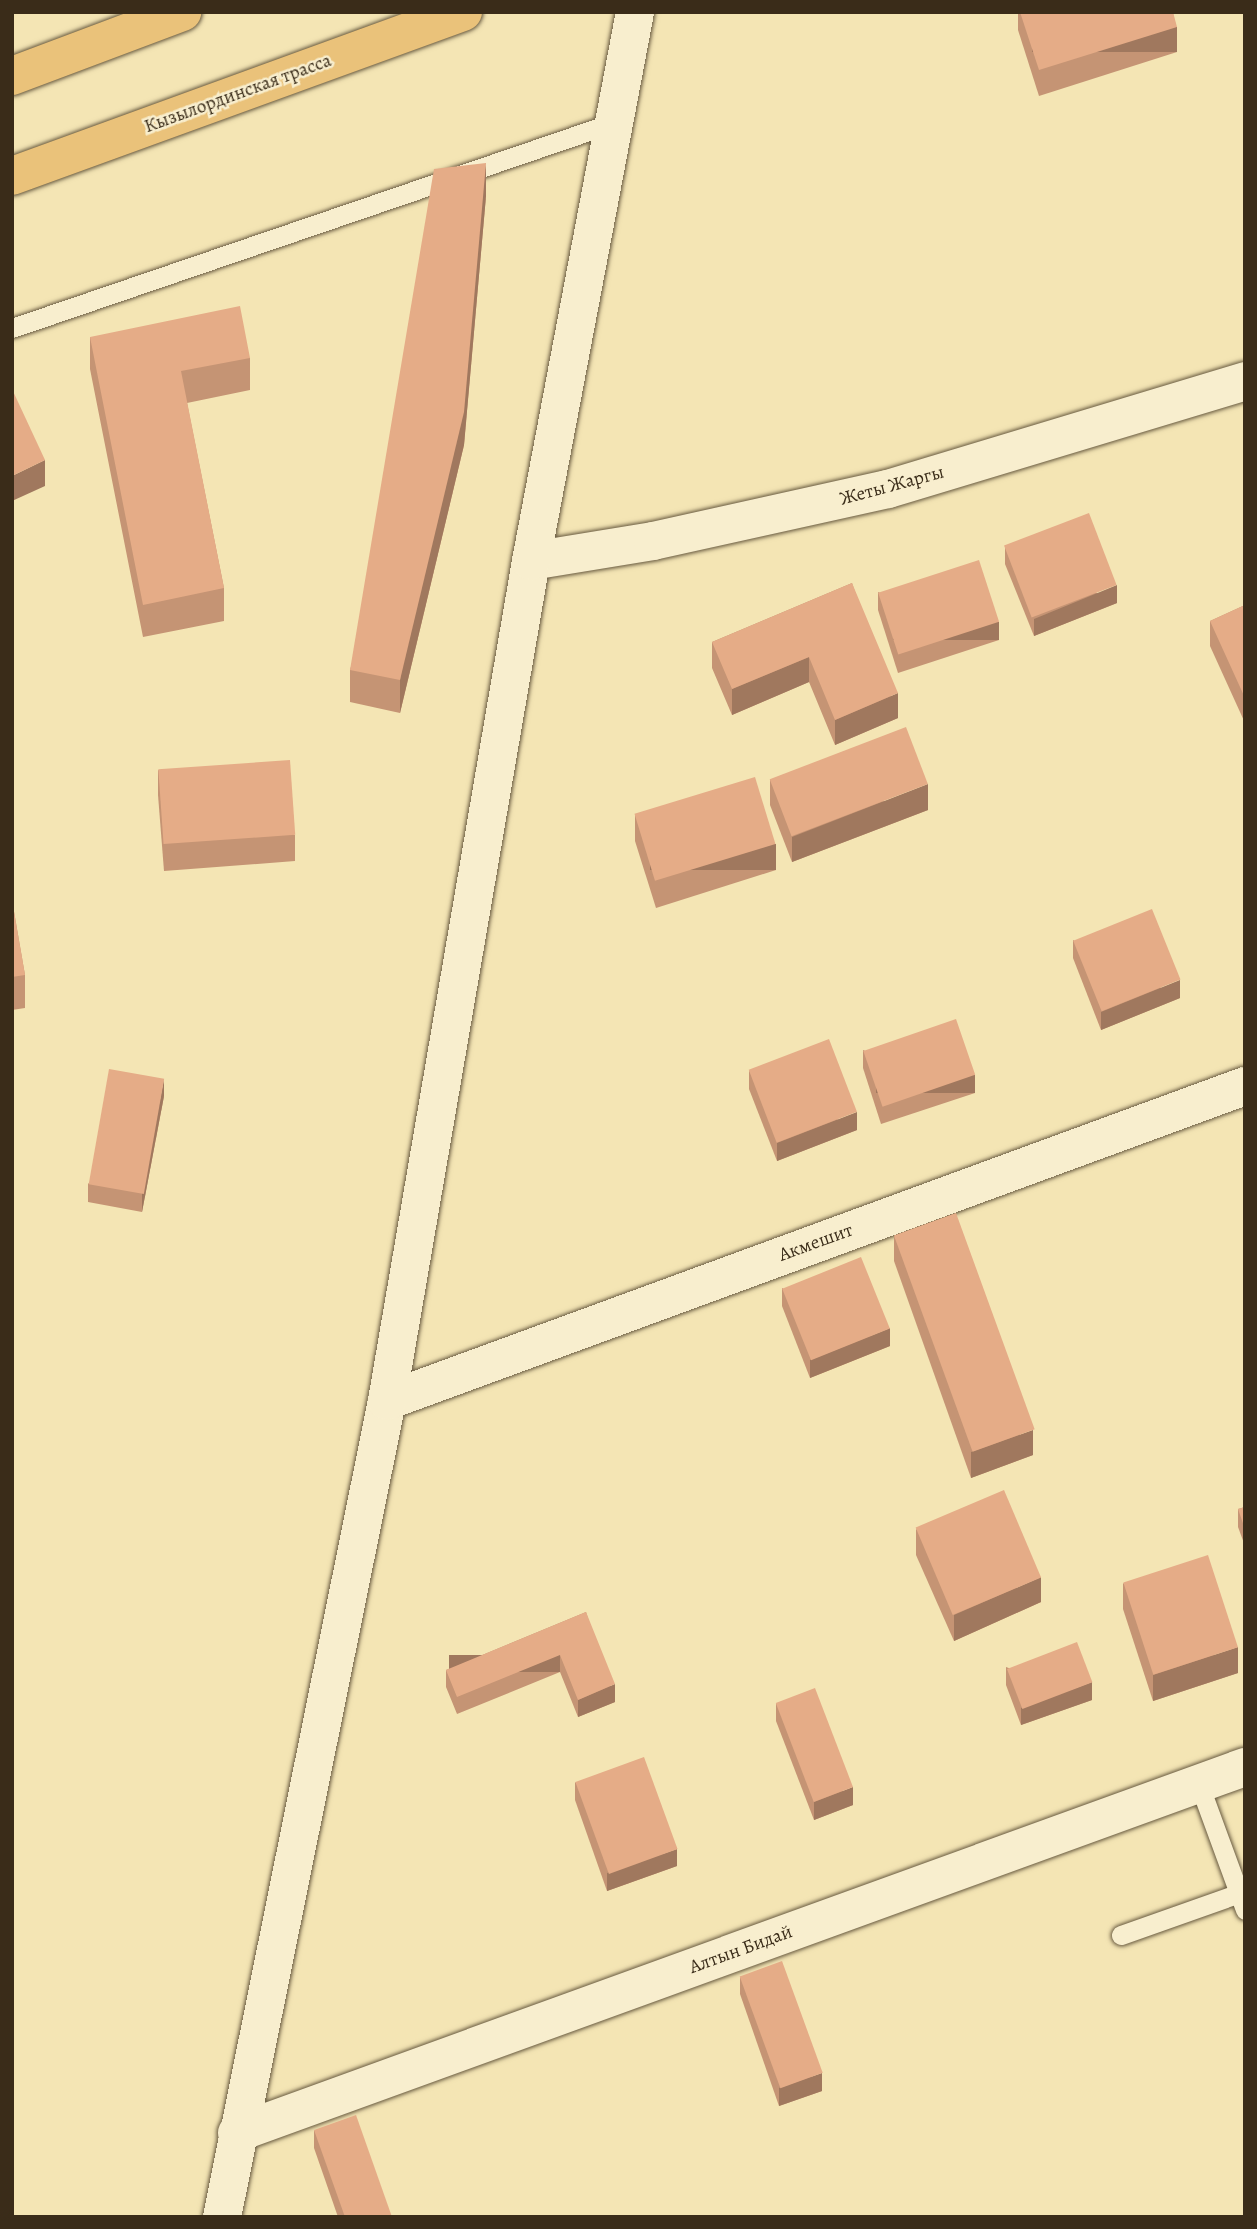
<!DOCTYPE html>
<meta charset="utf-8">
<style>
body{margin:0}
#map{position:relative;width:1257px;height:2229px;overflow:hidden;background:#f4e5b4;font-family:Alegreya,serif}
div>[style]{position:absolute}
.roads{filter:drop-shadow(0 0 2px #685a40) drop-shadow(0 0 2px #685a40)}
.service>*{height:19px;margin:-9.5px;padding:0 9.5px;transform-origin:9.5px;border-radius:9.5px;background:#f8eece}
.minor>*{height:38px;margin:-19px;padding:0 19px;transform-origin:19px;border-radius:19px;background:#f8eece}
.tertiary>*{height:38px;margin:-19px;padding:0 19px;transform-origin:19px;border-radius:19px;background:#f8eece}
.trunk>*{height:38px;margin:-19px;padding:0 19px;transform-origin:19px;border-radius:19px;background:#eac27a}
.wall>*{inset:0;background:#c59474}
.shaded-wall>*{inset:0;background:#a0785e;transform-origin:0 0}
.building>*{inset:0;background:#e5ac87;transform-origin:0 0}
span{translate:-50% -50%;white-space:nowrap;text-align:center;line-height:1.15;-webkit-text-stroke:5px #f8eece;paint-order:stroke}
.street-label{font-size:19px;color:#3a2c19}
.frame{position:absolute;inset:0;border:14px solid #3a2c19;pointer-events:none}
</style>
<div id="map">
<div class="roads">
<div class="service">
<i style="left:12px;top:328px;width:637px;rotate:-18.86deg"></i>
<i style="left:1199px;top:1784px;width:134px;rotate:69.9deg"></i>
<i style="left:1121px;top:1935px;width:132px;rotate:-19.5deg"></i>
</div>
<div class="minor">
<i style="left:531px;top:561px;width:124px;rotate:-9.3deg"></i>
<i style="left:653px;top:541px;width:241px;rotate:-12.5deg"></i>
<i style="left:888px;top:489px;width:373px;rotate:-16.8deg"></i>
<i style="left:387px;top:1401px;width:914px;rotate:-20.16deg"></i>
<i style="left:237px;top:2133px;width:1072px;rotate:-19.96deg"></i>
</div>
<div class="tertiary">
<i style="left:222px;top:2217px;width:833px;rotate:-78.57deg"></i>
<i style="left:387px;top:1401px;width:852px;rotate:-80.27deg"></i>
<i style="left:531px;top:561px;width:559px;rotate:-79.27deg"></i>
</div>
<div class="trunk">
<i style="left:12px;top:76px;width:182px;rotate:-20.6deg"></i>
<i style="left:12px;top:176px;width:480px;rotate:-20deg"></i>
</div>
</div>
<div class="wall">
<i style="clip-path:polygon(1018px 12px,1173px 12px,1177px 52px,1039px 96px,1018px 30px)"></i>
<i style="clip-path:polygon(486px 196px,464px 445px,400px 713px,350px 702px,350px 670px)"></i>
<i style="clip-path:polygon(90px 337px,250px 358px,250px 390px,187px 403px,224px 588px,224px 621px,143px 637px,90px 369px)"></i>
<i style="clip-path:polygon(1005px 547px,1117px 603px,1034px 636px,1005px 564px)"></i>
<i style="clip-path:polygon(852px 583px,898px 718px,835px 745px,809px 682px,732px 715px,712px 668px,712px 642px)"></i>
<i style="clip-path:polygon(878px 592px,999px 640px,898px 673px,878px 610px)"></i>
<i style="clip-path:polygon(1245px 605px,1245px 723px,1210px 646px,1210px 621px)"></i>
<i style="clip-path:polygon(158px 770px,295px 835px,295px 861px,164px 871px,158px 795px)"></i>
<i style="clip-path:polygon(770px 779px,928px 810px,792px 862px,770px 805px)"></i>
<i style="clip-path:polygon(635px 815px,776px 870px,656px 908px,635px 841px)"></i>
<i style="clip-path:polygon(12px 900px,25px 975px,25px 1008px,12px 1010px)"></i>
<i style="clip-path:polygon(1073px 940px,1180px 998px,1101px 1030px,1073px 958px)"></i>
<i style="clip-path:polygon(863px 1050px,975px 1093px,881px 1124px,863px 1068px)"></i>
<i style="clip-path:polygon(749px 1071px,857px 1130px,777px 1161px,749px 1089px)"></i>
<i style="clip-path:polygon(164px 1096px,142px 1212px,88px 1202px,88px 1184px)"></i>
<i style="clip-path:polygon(894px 1236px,1033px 1455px,971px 1478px,894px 1261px)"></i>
<i style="clip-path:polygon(782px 1288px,890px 1346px,810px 1378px,782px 1306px)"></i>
<i style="clip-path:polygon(1245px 1507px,1245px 1546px,1238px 1527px,1238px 1509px)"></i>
<i style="clip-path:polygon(916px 1529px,1041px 1602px,954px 1641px,916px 1555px)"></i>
<i style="clip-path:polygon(1123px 1583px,1238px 1673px,1153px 1701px,1123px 1609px)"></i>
<i style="clip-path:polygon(586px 1612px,615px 1702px,578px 1717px,560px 1672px,457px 1714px,446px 1687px,446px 1670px)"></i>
<i style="clip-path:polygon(1006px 1667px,1092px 1700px,1021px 1725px,1006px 1685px)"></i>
<i style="clip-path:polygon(776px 1703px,853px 1805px,814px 1820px,776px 1721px)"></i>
<i style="clip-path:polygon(575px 1782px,677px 1866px,607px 1891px,575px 1800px)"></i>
<i style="clip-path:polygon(740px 1976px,822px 2091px,779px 2106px,740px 1994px)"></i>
<i style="clip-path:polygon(314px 2130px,392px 2217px,338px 2217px,314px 2148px)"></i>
</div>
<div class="shaded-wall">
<i style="left:1177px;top:27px;width:25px;height:145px;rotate:90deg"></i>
<i style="clip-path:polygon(486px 163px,486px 196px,464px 445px,400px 713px,400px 680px)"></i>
<i style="clip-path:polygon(45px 460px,45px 486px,12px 501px,12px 476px)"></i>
<i style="clip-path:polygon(1117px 585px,1117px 603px,1034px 636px,1034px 619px)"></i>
<i style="left:999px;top:622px;width:18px;height:106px;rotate:90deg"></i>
<i style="clip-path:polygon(809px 657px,809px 682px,732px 715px,732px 689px)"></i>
<i style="clip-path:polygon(898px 693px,898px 718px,835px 745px,835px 720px)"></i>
<i style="clip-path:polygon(928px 784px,928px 810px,792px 862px,792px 837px)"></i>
<i style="left:776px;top:844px;width:26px;height:126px;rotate:90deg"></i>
<i style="clip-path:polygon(1180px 980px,1180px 998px,1101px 1030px,1101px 1012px)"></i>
<i style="left:975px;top:1075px;width:18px;height:99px;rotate:90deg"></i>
<i style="clip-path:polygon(164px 1079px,164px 1096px,142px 1212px,142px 1194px)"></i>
<i style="clip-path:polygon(857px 1112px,857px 1130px,777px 1161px,777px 1143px)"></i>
<i style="clip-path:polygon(890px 1328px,890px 1346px,810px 1378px,810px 1360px)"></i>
<i style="clip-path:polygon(1033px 1430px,1033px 1455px,971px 1478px,971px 1452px)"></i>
<i style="clip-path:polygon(1041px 1577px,1041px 1602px,954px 1641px,954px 1615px)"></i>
<i style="clip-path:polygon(1238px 1647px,1238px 1673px,1153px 1701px,1153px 1675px)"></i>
<i style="left:560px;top:1655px;width:17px;height:111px;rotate:90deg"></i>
<i style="clip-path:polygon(1092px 1682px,1092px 1700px,1021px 1725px,1021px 1708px)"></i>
<i style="clip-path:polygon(615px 1684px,615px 1702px,578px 1717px,578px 1700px)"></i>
<i style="clip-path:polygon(853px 1787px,853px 1805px,814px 1820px,814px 1802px)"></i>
<i style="clip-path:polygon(677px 1849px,677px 1866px,607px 1891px,607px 1873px)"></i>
<i style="clip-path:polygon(822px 2073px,822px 2091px,779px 2106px,779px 2088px)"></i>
</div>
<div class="building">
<i style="clip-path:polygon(1020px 12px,1173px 12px,1177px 27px,1039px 70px)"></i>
<i style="clip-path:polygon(486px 163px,464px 412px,400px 680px,350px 670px,434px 169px)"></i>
<i style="clip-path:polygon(240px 306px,250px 358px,181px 371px,224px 588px,143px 605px,90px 337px)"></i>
<i style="clip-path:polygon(12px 389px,45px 460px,12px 476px)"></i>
<i style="left:1089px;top:513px;width:77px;height:91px;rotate:69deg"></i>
<i style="left:979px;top:560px;width:65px;height:106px;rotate:72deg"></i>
<i style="clip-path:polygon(852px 583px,898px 693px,835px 720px,809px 657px,732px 689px,712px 642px)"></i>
<i style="clip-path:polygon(1245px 605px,1245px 698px,1210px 621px)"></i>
<i style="left:906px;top:727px;width:61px;height:146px;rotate:69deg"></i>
<i style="left:290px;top:760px;width:75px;height:132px;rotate:86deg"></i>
<i style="left:755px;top:777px;width:70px;height:126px;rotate:73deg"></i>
<i style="clip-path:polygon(12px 900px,25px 975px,12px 977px)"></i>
<i style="left:1152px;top:909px;width:76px;height:85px;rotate:68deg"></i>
<i style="left:956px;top:1019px;width:59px;height:98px;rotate:71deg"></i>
<i style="left:829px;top:1039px;width:78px;height:86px;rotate:69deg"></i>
<i style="left:109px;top:1069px;width:56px;height:117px;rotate:10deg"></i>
<i style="left:956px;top:1213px;width:230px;height:66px;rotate:70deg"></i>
<i style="left:861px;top:1257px;width:77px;height:85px;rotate:68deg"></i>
<i style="left:1004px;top:1490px;width:95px;height:96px;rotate:67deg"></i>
<i style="clip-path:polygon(1245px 1507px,1245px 1529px,1238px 1509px)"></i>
<i style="left:1208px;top:1555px;width:97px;height:89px;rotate:72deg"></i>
<i style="clip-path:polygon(586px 1612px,615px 1684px,578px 1700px,560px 1655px,457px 1697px,446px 1670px)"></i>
<i style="left:1077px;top:1642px;width:43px;height:75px;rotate:69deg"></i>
<i style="left:815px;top:1688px;width:106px;height:42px;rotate:69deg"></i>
<i style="left:644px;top:1757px;width:98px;height:73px;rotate:70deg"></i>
<i style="left:782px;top:1961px;width:119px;height:45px;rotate:70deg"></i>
<i style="clip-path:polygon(356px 2115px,392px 2217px,345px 2217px,314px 2130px)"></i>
</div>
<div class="street-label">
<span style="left:238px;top:94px;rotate:-20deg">Кызылординская трасса</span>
<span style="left:892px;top:486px;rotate:-15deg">Жеты Жаргы</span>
<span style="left:816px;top:1243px;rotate:-20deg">Акмешит</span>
<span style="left:741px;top:1950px;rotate:-20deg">Алтын Бидай</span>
</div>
<div class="frame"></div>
</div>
